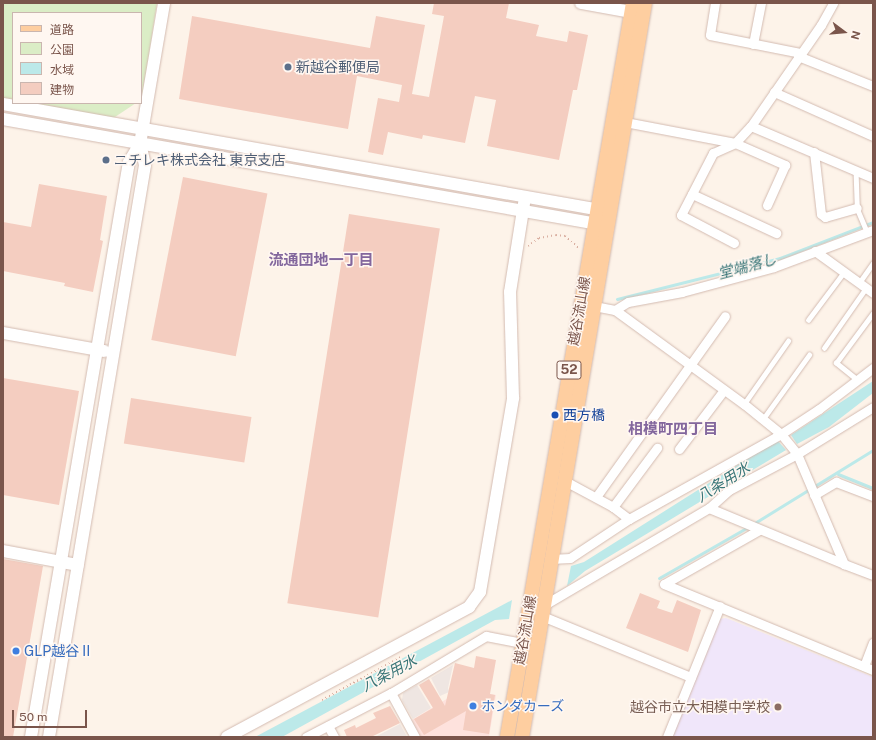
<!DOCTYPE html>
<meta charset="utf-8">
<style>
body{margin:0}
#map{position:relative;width:876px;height:740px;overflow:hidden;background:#fdf3e9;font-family:"Public Sans","Noto Sans JP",sans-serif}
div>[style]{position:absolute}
.commercial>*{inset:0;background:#fee2dd}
.industrial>*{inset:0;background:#efe6e2}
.education>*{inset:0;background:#f0e6fa}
.green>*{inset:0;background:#dbedc6}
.water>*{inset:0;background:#bce9e9}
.stream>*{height:3px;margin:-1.5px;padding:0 1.5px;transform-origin:1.5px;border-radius:1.5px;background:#bce9e9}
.building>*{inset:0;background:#f4cdc0;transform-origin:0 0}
.path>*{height:2px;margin-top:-1px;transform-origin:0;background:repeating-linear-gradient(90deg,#dab0a2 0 1px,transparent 0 4px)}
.roads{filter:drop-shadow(0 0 1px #d3bbb1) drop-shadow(0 0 1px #d3bbb1)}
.lane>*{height:4.5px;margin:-2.25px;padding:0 2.25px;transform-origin:2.25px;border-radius:2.25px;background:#fff}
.street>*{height:9px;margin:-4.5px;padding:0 4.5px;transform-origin:4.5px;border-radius:4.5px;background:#fff}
.secondary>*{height:12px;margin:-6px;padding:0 6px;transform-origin:6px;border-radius:6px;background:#fff}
.primary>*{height:14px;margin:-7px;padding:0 7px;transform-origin:7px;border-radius:7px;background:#fecea0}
.dots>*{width:11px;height:11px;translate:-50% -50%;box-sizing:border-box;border:2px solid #fff7f1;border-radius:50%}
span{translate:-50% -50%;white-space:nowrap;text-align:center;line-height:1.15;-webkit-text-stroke:3px #fff7f1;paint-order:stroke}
.shield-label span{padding:1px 3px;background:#fff7f1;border:1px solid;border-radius:3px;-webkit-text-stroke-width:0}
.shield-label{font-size:13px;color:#7a554b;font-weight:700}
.service-label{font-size:14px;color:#4e5e75}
.left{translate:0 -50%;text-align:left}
.street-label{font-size:14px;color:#7a554b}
.transit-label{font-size:14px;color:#164399}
.shop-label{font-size:14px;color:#366cbe}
.education-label{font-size:14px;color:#785e54}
.right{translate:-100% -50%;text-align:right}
.neighbourhood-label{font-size:15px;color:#83679d;font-weight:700}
.water-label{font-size:15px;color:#3a7678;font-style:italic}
.frame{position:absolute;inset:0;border:4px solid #7a554b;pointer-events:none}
.legend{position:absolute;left:12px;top:12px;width:130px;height:92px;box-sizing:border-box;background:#fff7f1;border:1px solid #cab6af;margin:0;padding:5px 7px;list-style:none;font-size:12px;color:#7a554b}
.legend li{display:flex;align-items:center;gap:8px;height:20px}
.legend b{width:20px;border:1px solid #cab6af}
.north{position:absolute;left:824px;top:12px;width:40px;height:40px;-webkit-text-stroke:3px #fff7f1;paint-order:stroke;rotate:106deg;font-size:11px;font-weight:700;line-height:16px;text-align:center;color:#7a554b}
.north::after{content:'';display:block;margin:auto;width:14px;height:18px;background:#7a554b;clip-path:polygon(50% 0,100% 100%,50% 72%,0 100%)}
.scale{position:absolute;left:12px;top:710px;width:75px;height:18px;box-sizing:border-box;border:2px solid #7a554b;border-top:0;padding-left:5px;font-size:12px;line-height:14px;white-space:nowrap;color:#7a554b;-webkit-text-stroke:3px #fff7f1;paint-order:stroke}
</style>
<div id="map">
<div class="commercial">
<i style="clip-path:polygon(463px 689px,496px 695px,489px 737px,420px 737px,412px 720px)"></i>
</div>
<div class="industrial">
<i style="clip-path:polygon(453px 665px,448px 688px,449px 692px,440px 696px,431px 678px)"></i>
<i style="clip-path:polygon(417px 685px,431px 708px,413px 719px,402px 700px,403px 693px)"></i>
<i style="clip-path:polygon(400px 724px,407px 737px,375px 737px)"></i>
</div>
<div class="education">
<i style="clip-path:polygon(726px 618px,873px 677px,873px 737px,671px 737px,720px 619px)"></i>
</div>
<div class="green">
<i style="clip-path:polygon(3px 3px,157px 3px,142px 99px,141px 13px,13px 13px,13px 103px,3px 101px)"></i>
<i style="clip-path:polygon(14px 103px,136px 103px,109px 121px)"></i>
</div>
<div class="water">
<i style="clip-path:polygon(873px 381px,873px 393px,829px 427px,797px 444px,791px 435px)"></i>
<i style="clip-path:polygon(777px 440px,786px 450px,585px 571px,567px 586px,571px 566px,584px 562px)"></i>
<i style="clip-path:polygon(512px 600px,509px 619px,495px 620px,282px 737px,255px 737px)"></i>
</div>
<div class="stream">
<i style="left:617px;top:299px;width:168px;rotate:-14.1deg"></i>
<i style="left:780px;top:258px;width:100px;rotate:-21.2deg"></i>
<i style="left:838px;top:474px;width:38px;rotate:22deg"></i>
<i style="left:753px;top:524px;width:141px;rotate:-31.7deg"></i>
<i style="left:659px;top:578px;width:103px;rotate:-29.8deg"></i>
</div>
<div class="building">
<i style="clip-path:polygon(434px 3px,509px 3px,506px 18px,539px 25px,536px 36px,567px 42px,569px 31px,588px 35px,577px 90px,573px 90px,559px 160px,487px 146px,496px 100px,475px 96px,465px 143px,423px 135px,422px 139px,388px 132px,383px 155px,368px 152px,378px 98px,399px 102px,402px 85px,357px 76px,348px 129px,179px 99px,192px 16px,370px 48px,376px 16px,425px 25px,412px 94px,429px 97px,444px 16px,432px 14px)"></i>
<i style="left:183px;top:177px;width:86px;height:166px;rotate:11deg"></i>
<i style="clip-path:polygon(39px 184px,107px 196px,100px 240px,103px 241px,93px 292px,64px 286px,65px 283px,3px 271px,3px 222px,31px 227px)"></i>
<i style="left:349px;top:214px;width:92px;height:394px;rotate:9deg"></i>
<i style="clip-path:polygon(3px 378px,79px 391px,59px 505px,3px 495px)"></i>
<i style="left:131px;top:398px;width:122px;height:46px;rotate:9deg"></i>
<i style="clip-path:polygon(3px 559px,43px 566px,13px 737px,3px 737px)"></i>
<i style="clip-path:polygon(640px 593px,660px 601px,657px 608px,672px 613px,677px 600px,701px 610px,688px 652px,626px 628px)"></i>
<i style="clip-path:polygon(476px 656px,496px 660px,490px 694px,495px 695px,489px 734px,463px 730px,466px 711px,424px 735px,414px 719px,433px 708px,419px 685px,429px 679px,445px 706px,455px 663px,474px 668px)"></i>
<i style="clip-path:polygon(390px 706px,400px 723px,371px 737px,347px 737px,344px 730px,355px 725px,356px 728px,376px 718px,373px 713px)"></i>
</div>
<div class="path">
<i style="left:528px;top:246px;width:14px;rotate:-36deg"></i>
<i style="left:539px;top:238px;width:17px;rotate:-10deg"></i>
<i style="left:556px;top:235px;width:9px;rotate:6deg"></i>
<i style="left:565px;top:236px;width:18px;rotate:41deg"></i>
<i style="left:322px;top:700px;width:90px;rotate:-28.6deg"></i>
</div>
<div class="roads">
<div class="lane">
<i style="left:856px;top:170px;width:38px;rotate:88deg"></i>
<i style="left:857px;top:208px;width:26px;rotate:67deg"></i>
<i style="left:859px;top:283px;width:24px;rotate:-55deg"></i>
<i style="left:808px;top:320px;width:60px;rotate:-53.1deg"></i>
<i style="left:824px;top:348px;width:73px;rotate:-55deg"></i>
<i style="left:857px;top:380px;width:27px;rotate:-141deg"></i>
<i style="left:836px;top:363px;width:62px;rotate:-53.5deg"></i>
<i style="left:744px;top:404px;width:77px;rotate:-55.1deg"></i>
<i style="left:763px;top:419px;width:79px;rotate:-54.3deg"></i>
</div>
<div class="street">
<i style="left:715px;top:3px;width:32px;rotate:99deg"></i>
<i style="left:710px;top:35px;width:93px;rotate:11.2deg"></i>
<i style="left:753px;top:44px;width:42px;rotate:-79deg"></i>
<i style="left:798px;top:56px;width:81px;rotate:21.8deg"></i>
<i style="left:774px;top:92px;width:108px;rotate:24deg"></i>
<i style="left:625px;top:122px;width:112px;rotate:10.8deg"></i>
<i style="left:735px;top:143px;width:23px;rotate:-47deg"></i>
<i style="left:751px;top:126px;width:123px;rotate:-55.3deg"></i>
<i style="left:821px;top:25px;width:25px;rotate:-61deg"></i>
<i style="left:751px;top:126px;width:133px;rotate:23.1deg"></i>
<i style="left:814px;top:152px;width:62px;rotate:83.6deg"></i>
<i style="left:821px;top:214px;width:5px;rotate:37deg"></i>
<i style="left:825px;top:217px;width:33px;rotate:-16deg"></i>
<i style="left:692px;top:194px;width:93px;rotate:24.9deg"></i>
<i style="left:734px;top:243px;width:60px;rotate:-152.2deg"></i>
<i style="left:681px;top:215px;width:70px;rotate:-62.7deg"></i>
<i style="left:713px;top:153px;width:24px;rotate:-24deg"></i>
<i style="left:735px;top:143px;width:55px;rotate:23.7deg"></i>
<i style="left:785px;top:165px;width:44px;rotate:114.2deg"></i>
<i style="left:815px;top:251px;width:72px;rotate:35.9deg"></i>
<i style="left:594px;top:306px;width:21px;rotate:11deg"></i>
<i style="left:615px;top:310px;width:160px;rotate:36.1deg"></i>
<i style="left:744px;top:404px;width:48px;rotate:39deg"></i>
<i style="left:781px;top:434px;width:26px;rotate:51deg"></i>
<i style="left:797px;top:454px;width:120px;rotate:66.9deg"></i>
<i style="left:844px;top:564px;width:31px;rotate:21deg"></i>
<i style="left:615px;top:310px;width:15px;rotate:-32deg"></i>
<i style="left:628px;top:302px;width:55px;rotate:-10.5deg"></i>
<i style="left:682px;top:292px;width:95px;rotate:-15.2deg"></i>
<i style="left:774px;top:267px;width:106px;rotate:-20.5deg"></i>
<i style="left:679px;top:449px;width:74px;rotate:-52.7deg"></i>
<i style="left:565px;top:481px;width:55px;rotate:28.4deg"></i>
<i style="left:613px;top:507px;width:20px;rotate:37deg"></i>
<i style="left:814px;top:495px;width:26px;rotate:-31deg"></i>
<i style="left:836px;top:482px;width:40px;rotate:21deg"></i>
<i style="left:596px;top:497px;width:222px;rotate:-54.5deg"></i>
<i style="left:613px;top:507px;width:74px;rotate:-53.3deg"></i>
<i style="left:709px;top:508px;width:146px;rotate:22.5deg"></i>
<i style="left:759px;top:530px;width:109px;rotate:150.4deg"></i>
<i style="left:664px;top:584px;width:226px;rotate:22.4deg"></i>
<i style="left:551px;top:559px;width:19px;rotate:-3deg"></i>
<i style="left:570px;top:558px;width:71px;rotate:-33.5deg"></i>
<i style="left:629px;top:519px;width:174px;rotate:-29.2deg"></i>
<i style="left:781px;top:434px;width:45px;rotate:-33.3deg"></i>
<i style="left:819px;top:409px;width:68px;rotate:-37.2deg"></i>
<i style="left:544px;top:605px;width:191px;rotate:-30.5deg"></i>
<i style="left:709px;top:508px;width:27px;rotate:-42deg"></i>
<i style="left:729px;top:490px;width:77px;rotate:-27.9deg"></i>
<i style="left:797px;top:454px;width:89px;rotate:-31.7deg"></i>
<i style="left:542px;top:616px;width:161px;rotate:22.3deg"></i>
<i style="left:864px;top:666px;width:25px;rotate:-69deg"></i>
<i style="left:391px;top:693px;width:50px;rotate:61.4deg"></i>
<i style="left:328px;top:726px;width:13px;rotate:61deg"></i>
<i style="left:306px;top:737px;width:96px;rotate:-27.4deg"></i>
<i style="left:391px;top:693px;width:111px;rotate:-31deg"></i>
<i style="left:486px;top:636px;width:38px;rotate:11deg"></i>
<i style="left:667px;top:737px;width:141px;rotate:-68deg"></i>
</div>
<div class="secondary">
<i style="left:581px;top:3px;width:51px;rotate:10.2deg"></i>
<i style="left:3px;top:104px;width:612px;rotate:10.06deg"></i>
<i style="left:3px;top:119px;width:609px;rotate:10.02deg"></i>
<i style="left:3px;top:333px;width:103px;rotate:10.1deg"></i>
<i style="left:3px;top:551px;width:76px;rotate:10.6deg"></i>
<i style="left:31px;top:737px;width:583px;rotate:-80.33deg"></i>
<i style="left:129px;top:162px;width:21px;rotate:-59deg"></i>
<i style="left:140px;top:144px;width:143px;rotate:-80.3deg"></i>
<i style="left:49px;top:737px;width:580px;rotate:-80.47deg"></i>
<i style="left:145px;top:165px;width:22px;rotate:-103deg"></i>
<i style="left:227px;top:737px;width:275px;rotate:-28.2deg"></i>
<i style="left:469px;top:607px;width:19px;rotate:-54deg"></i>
<i style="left:480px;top:592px;width:197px;rotate:-80.3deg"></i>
<i style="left:513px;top:398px;width:106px;rotate:-91.6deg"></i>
<i style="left:510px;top:292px;width:96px;rotate:-81deg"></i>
</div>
<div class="primary">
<i style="left:507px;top:737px;width:745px;rotate:-80.26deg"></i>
<i style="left:522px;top:737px;width:744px;rotate:-80.49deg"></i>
</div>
</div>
<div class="dots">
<i style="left:288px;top:67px;background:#5c6f8a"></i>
<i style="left:106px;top:160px;background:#5c6f8a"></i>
<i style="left:555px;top:415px;background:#1a4fb4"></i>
<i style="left:16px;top:651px;background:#3f7fe0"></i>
<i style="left:473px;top:706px;background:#3f7fe0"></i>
<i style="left:778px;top:707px;background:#8d6e63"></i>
</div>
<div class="shield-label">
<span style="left:569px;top:370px">52</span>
</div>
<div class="service-label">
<span class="left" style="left:296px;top:67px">新越谷郵便局</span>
<span class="left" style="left:114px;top:160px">ニチレキ株式会社 東京支店</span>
</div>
<div class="street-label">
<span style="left:579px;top:311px;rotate:-80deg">越谷流山線</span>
<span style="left:525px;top:630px;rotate:-80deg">越谷流山線</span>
</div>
<div class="transit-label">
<span class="left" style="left:563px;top:415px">西方橋</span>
</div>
<div class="shop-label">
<span class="left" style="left:24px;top:651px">GLP越谷Ⅱ</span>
<span class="left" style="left:481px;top:706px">ホンダカーズ</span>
</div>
<div class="education-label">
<span class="right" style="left:770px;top:707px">越谷市立大相模中学校</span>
</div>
<div class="neighbourhood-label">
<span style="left:321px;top:260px">流通団地一丁目</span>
<span style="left:673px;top:429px">相模町四丁目</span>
</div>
<div class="water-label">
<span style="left:747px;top:266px;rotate:-15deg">堂端落し</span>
<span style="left:723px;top:482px;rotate:-32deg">八条用水</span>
<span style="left:389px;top:673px;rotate:-28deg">八条用水</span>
</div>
<div class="frame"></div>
<ul class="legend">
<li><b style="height:5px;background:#fecea0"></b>道路</li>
<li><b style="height:11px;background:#dbedc6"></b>公園</li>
<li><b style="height:11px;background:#bce9e9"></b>水域</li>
<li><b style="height:11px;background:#f4cdc0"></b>建物</li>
</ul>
<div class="north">N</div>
<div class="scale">50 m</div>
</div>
